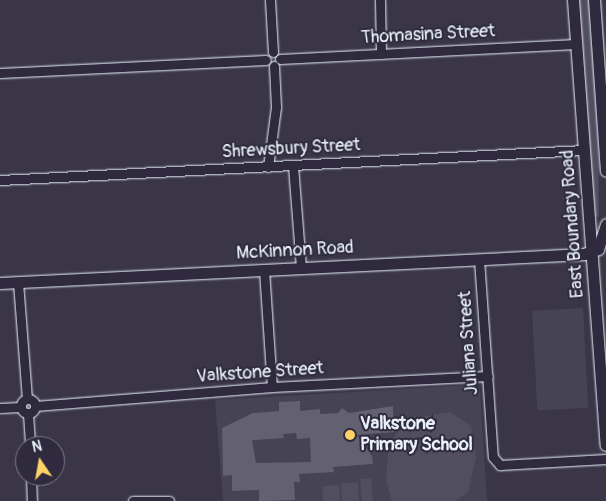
<!DOCTYPE html>
<style>
body{margin:0}
#map{position:relative;width:606px;height:501px;overflow:hidden;background:#3a3648;font-family:Pangolin,sans-serif}
div>[style]{position:absolute}
.built>*{inset:0;background:#464354;transform-origin:0 0}
.green>*{inset:0;background:#504e5f;transform-origin:0 0}
.building>*{inset:0;background:#636171}
.roads{filter:drop-shadow(0 0 1px #e8f1f8) drop-shadow(0 0 1px #e8f1f8)}
.street>*{height:9px;margin:-4.5px;padding:0 4.5px;transform-origin:4.5px;border-radius:4.5px;background:#2f2a3d}
.street>.ring{margin:-4.5px;padding:0;box-sizing:content-box;background:none;border:9px solid #2f2a3d;border-radius:50%}
.secondary>*{height:11px;margin:-5.5px;padding:0 5.5px;transform-origin:5.5px;border-radius:5.5px;background:#2f2a3d}
.dots>*{width:14px;height:14px;translate:-50% -50%;box-sizing:border-box;border:2px solid #2f2a3d;border-radius:50%}
span{translate:-50% -50%;white-space:nowrap;text-align:center;line-height:1.15;-webkit-text-stroke:4px #2f2a3d;paint-order:stroke}
.street-label{font-size:18px;color:#e8f1f8}
.poi-label{font-size:18px;color:#e8f1f8;font-weight:700}
.left{translate:0 -50%;text-align:left}
.north{position:absolute;left:15px;top:436px;width:50px;height:50px;box-sizing:border-box;background:#2f2a3d;border:1px solid #797a88;border-radius:50%;rotate:348deg;font-size:14px;font-weight:700;line-height:20px;text-align:center;color:#e8f1f8}
.north::after{content:'';display:block;margin:auto;width:18px;height:22px;background:#ffd166;clip-path:polygon(50% 0,100% 100%,50% 72%,0 100%)}
</style>
<div id="map">
<div class="built">
<i style="left:583px;top:308px;width:100px;height:51px;rotate:87deg"></i>
<i style="clip-path:polygon(473px 385px,480px 390px,487px 501px,223px 501px,215px 400px)"></i>
</div>
<div class="green">
<i style="clip-path:polygon(577px 0,590px 0,598px 130px,599px 217px,595px 216px)"></i>
<i style="clip-path:polygon(450px 412px,471px 426px,476px 458px,468px 492px,455px 501px,392px 501px,386px 480px,388px 454px,396px 434px,413px 418px)"></i>
<i style="left:371px;top:478px;width:23px;height:11px;rotate:85deg"></i>
<i style="left:358px;top:482px;width:19px;height:17px;rotate:87deg"></i>
<i style="left:339px;top:485px;width:16px;height:17px;rotate:86deg"></i>
</div>
<div class="building">
<i style="clip-path:polygon(evenodd,300px 401px,300px 411px,320px 409px,320px 414px,338px 413px,342px 408px,349px 413px,393px 406px,394px 432px,357px 435px,372px 456px,373px 464px,333px 467px,334px 472px,299px 474px,300px 482px,294px 482px,295px 500px,259px 501px,259px 490px,232px 491px,232px 475px,223px 476px,222px 428px,253px 413px,279px 411px,279px 402px,300px 401px,296px 433px,297px 439px,310px 438px,311px 462px,256px 463px,252px 440px,284px 438px,283px 434px,296px 433px)"></i>
</div>
<div class="roads">
<div class="street">
<i style="left:270px;top:0;width:52px;rotate:86.7deg"></i>
<i style="left:380px;top:0;width:54px;rotate:88.9deg"></i>
<i style="left:280px;top:59px;width:296px;rotate:-2.9deg"></i>
<i style="left:0;top:73px;width:266px;rotate:-2.8deg"></i>
<i style="left:293px;top:166px;width:102px;rotate:85.5deg"></i>
<i style="left:268px;top:167px;width:61px;rotate:-82.4deg"></i>
<i style="left:276px;top:107px;width:41px;rotate:-92.8deg"></i>
<i style="left:0;top:180px;width:585px;rotate:-2.94deg"></i>
<i style="left:479px;top:259px;width:198px;rotate:86deg"></i>
<i style="left:493px;top:457px;width:11px;rotate:49deg"></i>
<i style="left:500px;top:465px;width:106px;rotate:-3.2deg"></i>
<i style="left:264px;top:270px;width:117px;rotate:86.1deg"></i>
<i style="left:18px;top:282px;width:117px;rotate:85.6deg"></i>
<i class="ring" style="left:21px;top:399px;width:5px;height:5px"></i>
<i style="left:35px;top:406px;width:238px;rotate:-4.6deg"></i>
<i style="left:272px;top:387px;width:216px;rotate:-2.9deg"></i>
<i style="left:0;top:408px;width:20px;rotate:-3deg"></i>
<i style="left:28px;top:414px;width:32px;rotate:86deg"></i>
<i style="left:31px;top:476px;width:25px;rotate:88deg"></i>
<i style="left:133px;top:501px;width:36px"></i>
</div>
<div class="secondary">
<i style="left:573px;top:0;width:446px;rotate:85.8deg"></i>
<i style="left:594px;top:0;width:171px;rotate:86deg"></i>
<i style="left:0;top:283px;width:585px;rotate:-2.84deg"></i>
<i style="left:584px;top:254px;width:15px;rotate:-20deg"></i>
<i style="left:598px;top:249px;width:26px;rotate:-72deg"></i>
</div>
</div>
<div class="dots">
<i style="left:350px;top:435px;background:#ffd166"></i>
</div>
<div class="street-label">
<span style="left:428px;top:35px;rotate:-3deg">Thomasina Street</span>
<span style="left:291px;top:149px;rotate:-3deg">Shrewsbury Street</span>
<span style="left:573px;top:224px;rotate:-94deg">East Boundary Road</span>
<span style="left:295px;top:251px;rotate:-3deg">McKinnon Road</span>
<span style="left:469px;top:343px;rotate:-94deg">Juliana Street</span>
<span style="left:260px;top:373px;rotate:-4deg">Valkstone Street</span>
</div>
<div class="poi-label">
<span class="left" style="left:360px;top:435px">Valkstone<br>Primary School</span>
</div>
<div class="north">N</div>
</div>
